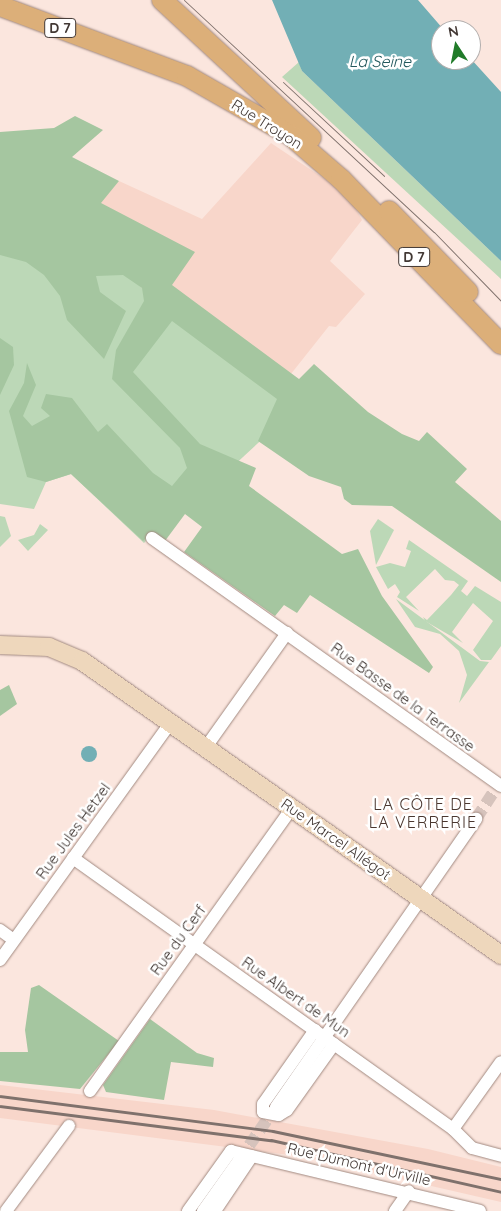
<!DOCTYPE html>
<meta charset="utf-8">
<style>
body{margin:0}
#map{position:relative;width:501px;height:1211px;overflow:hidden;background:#fbe6de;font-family:Quicksand,sans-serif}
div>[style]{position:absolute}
.built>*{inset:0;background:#f8d6ca}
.green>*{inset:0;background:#bcd8b7}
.forest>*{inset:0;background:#a5c6a0}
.water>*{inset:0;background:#72afb5}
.round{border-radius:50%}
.minor-tunnel>*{height:12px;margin-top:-6px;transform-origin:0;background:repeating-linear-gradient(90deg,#d6c3bc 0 12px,transparent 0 18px)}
.roads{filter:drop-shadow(0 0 1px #a28a81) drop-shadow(0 0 1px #a28a81)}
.minor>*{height:12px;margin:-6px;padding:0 6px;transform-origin:6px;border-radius:6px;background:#fff}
.secondary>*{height:18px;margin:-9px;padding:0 9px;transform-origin:9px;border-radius:9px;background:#eed7bc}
.primary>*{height:20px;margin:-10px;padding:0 10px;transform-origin:10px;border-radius:10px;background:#dcaf79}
.tram>*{height:1px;margin:-0.5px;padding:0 0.5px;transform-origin:0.5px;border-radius:0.5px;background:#7f716c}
.rail>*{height:3px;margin:-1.5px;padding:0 1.5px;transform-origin:1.5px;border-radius:1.5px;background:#7f716c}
span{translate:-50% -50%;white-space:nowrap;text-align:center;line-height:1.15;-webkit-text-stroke:5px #fff;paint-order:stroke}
.shield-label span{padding:1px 4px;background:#fff;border:1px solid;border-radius:4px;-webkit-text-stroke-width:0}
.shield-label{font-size:14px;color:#423834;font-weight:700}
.street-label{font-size:15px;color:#423834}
.water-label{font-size:16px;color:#23585d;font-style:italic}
.neighbourhood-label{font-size:16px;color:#4b372f;letter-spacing:1px}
.north{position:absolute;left:431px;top:20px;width:50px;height:50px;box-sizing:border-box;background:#fff;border:1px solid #b3afae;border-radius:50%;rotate:349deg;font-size:14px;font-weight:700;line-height:20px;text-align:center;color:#423834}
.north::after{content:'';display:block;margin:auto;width:18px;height:22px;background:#217b29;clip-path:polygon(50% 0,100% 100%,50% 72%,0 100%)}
</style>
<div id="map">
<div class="built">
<i style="clip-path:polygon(271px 143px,347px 194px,362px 220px,330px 261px,365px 294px,336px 327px,329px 326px,279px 389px,142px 288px,100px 203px,119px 181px,202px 219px)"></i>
<i style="clip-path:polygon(0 1085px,214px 1110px,428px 1149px,501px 1167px,501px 1202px,305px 1157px,0 1118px)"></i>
</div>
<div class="green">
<i style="clip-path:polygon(299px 62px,302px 71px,501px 261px,501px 279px,282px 77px)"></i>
<i style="clip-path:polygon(0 132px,27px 134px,142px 288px,296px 408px,217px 481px,203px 479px,144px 543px,71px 474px,46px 482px,34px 509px,0 504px)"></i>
<i style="clip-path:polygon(0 516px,5px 517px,11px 536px,0 547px)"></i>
<i style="clip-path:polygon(378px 519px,394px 530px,376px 565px,370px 531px)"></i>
<i style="clip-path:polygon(40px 524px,48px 530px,28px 551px,18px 540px,34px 535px)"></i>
<i style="clip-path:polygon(409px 540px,468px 581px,461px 591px,467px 596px,475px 586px,501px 602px,501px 646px,491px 660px,481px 660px,473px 650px,493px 621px,473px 603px,452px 632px,463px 643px,425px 621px,423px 617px,427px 620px,451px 595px,459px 585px,454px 581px,445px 580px,435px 569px,406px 597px,419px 611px,397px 597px,400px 592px,395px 584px,388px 589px,376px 567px,390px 563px,405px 567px,411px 551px,406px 549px)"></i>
<i style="clip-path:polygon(396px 599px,480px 661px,489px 662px,459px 703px,467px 675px,459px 651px,440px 634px,415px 627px)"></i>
</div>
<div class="forest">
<i style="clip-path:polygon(75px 116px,103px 130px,72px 157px,119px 181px,101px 203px,195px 252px,172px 285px,299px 379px,314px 364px,368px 412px,402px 434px,419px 441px,427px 432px,467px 469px,455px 482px,501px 521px,501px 582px,392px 506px,352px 505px,344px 499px,341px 487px,309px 476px,258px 441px,277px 399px,172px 321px,133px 372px,200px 444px,256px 468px,249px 486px,342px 554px,358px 549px,382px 596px,433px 667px,429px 673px,310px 595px,297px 613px,284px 605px,275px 616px,184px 552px,202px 527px,185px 514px,162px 545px,149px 535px,143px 541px,71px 474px,46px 482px,27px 477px,9px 411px,24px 383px,27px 363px,36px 385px,23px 416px,32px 426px,50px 416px,41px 408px,46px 394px,72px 398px,98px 432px,107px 424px,153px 473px,172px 486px,187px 468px,180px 448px,112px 379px,116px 350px,144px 301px,142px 288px,123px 275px,96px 276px,100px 292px,126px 311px,104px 359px,67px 320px,60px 296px,44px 275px,26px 262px,0 255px,0 132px,54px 128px)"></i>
<i style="clip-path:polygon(0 338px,13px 347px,14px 365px,0 395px)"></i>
<i style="clip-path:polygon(9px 685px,17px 704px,0 716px,0 690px)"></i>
<i style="clip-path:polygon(39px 985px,119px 1041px,80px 1089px,0 1081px,0 1052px,28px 1052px,25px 1030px,31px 988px)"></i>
<i style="clip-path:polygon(150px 1019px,197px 1053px,214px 1058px,213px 1067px,171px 1062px,164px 1100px,106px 1092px,103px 1085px)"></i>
</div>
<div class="water">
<i style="clip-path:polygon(272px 0,418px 0,444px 30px,441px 60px,471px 59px,501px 92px,501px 261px,302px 71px)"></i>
<i class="round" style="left:81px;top:746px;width:16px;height:16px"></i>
</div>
<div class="minor-tunnel">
<i style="left:476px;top:819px;width:33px;rotate:-57deg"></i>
<i style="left:239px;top:1160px;width:65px;rotate:-55.1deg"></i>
</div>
<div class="roads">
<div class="minor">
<i style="left:152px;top:538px;width:428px;rotate:35.4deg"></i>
<i style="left:206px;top:747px;width:140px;rotate:-54.6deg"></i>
<i style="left:73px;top:858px;width:467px;rotate:35.5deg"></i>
<i style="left:453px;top:1129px;width:27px;rotate:45deg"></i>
<i style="left:472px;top:1148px;width:30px;rotate:15deg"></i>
<i style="left:0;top:930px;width:17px;rotate:36deg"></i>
<i style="left:0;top:960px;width:294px;rotate:-54.3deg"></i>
<i style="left:315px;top:1030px;width:90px;rotate:125.1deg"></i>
<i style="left:263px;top:1104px;width:8px;rotate:90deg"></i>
<i style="left:263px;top:1112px;width:16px;rotate:11deg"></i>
<i style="left:279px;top:1115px;width:9px;rotate:-32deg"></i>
<i style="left:287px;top:1110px;width:81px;rotate:-54.5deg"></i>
<i style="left:90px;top:1091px;width:348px;rotate:-54.5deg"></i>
<i style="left:276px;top:1107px;width:351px;rotate:-55.2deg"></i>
<i style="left:453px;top:1129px;width:82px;rotate:-54.4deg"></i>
<i style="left:6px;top:1211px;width:106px;rotate:-53.5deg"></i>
<i style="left:188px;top:1211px;width:74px;rotate:-54.4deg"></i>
<i style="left:231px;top:1151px;width:256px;rotate:13.5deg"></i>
<i style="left:203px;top:1211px;width:62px;rotate:-54.8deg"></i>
<i style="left:215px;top:1211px;width:66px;rotate:-56.1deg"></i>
<i style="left:395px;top:1211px;width:24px;rotate:-55deg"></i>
</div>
<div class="secondary">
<i style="left:0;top:645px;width:49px;rotate:2.3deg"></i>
<i style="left:49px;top:647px;width:36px;rotate:23deg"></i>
<i style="left:82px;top:661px;width:512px;rotate:35.06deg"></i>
</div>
<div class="primary">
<i style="left:162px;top:0;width:203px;rotate:42.8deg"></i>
<i style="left:0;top:6px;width:200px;rotate:20.5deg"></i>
<i style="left:187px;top:76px;width:119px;rotate:29.8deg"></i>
<i style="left:290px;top:135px;width:67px;rotate:40.8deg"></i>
<i style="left:341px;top:179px;width:230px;rotate:45.9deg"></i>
<i style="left:389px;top:211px;width:113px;rotate:45.7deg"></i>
</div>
</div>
<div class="tram">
<i style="left:184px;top:0;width:341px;rotate:42.9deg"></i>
<i style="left:434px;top:232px;width:96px;rotate:45.8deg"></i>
<i style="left:283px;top:82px;width:138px;rotate:42.9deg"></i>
</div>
<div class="rail">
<i style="left:0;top:1096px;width:275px;rotate:7.3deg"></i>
<i style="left:273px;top:1131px;width:233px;rotate:11.9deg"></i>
<i style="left:0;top:1106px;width:273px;rotate:7.2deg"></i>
<i style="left:271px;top:1140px;width:236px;rotate:12.7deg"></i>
</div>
<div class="shield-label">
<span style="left:60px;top:28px">D 7</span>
<span style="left:414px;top:257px">D 7</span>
</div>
<div class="street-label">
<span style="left:267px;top:124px;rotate:32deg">Rue Troyon</span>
<span style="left:403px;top:697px;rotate:36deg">Rue Basse de la Terrasse</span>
<span style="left:73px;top:831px;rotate:-54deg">Rue Jules Hetzel</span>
<span style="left:336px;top:839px;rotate:35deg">Rue Marcel Allégot</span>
<span style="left:178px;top:940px;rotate:-54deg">Rue du Cerf</span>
<span style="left:296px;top:997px;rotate:35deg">Rue Albert de Mun</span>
<span style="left:359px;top:1164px;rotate:13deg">Rue Dumont d'Urville</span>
</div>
<div class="water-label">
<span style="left:380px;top:61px">La Seine</span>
</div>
<div class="neighbourhood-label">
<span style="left:423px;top:813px">LA CÔTE DE<br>LA VERRERIE</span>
</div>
<div class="north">N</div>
</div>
